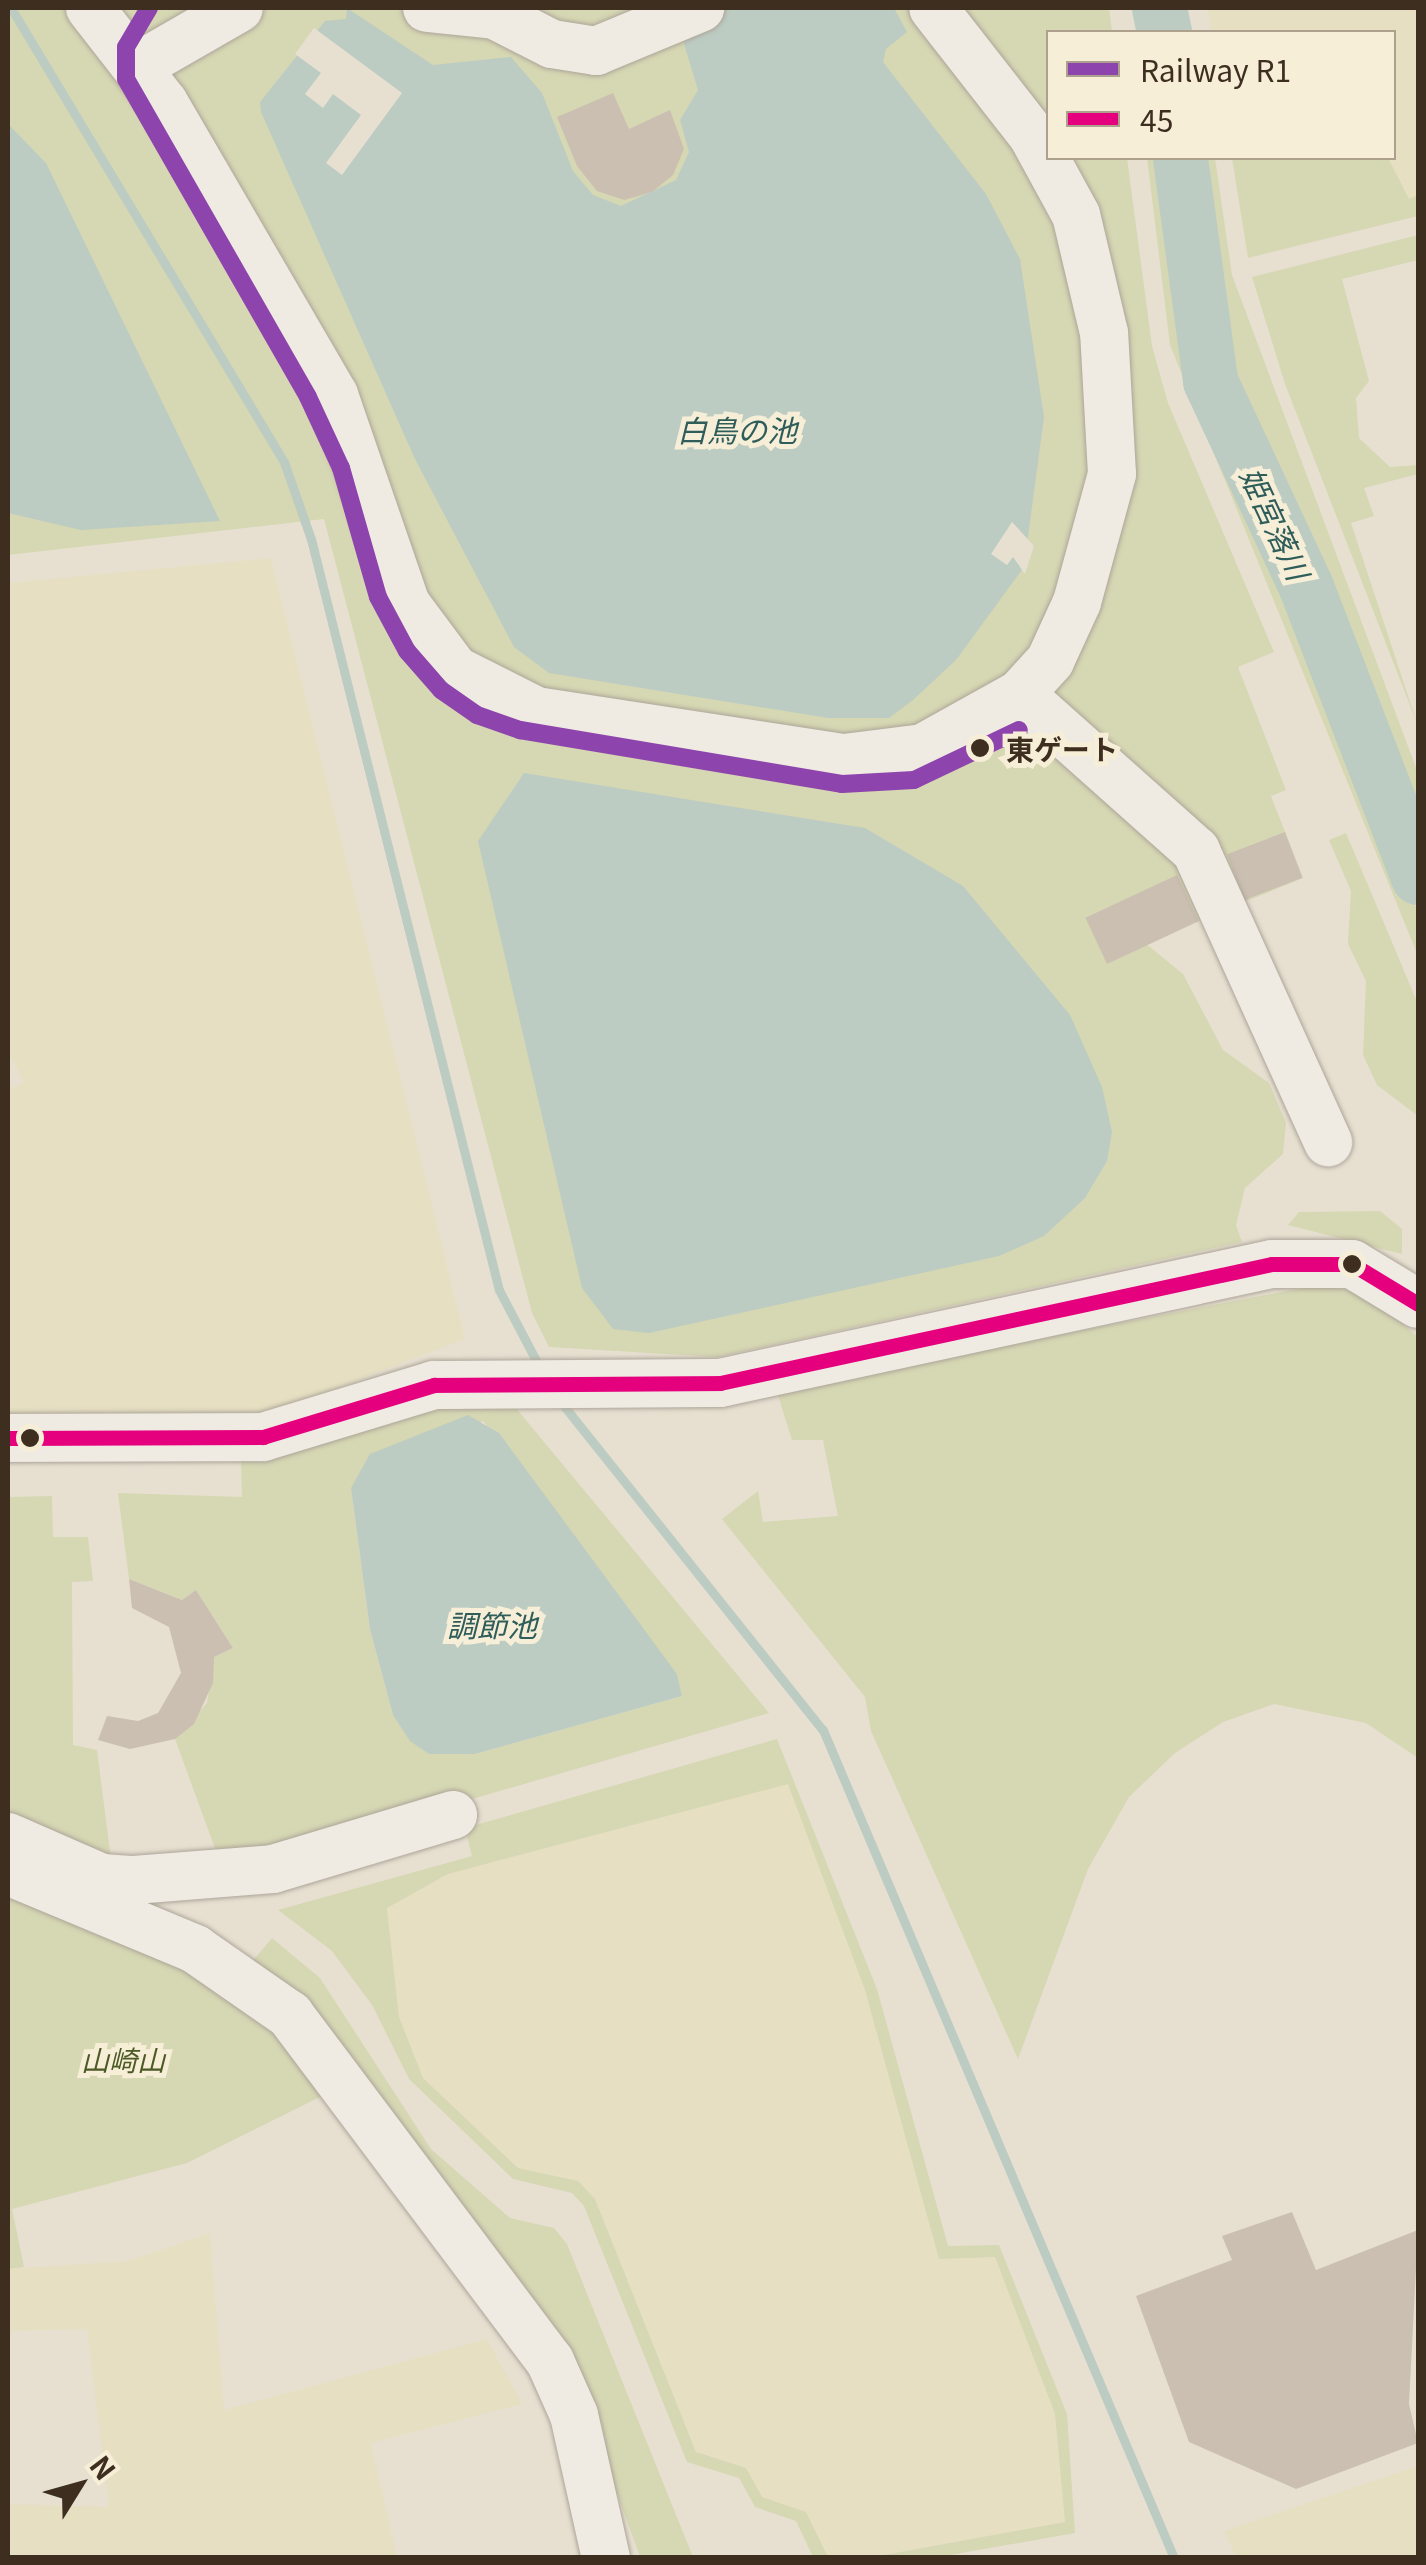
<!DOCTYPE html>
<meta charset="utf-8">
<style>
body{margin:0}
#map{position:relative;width:1426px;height:2565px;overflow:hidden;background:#e7e0d1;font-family:Georgia,"Noto Sans JP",serif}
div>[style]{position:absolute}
.farmland>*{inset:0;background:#e6dfc2}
.green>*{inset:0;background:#d6d7b3}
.water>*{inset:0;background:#bcccc2}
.pier>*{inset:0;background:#e7e0d1}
.stream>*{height:9px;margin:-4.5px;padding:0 4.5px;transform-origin:4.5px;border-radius:4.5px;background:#bcccc2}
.river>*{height:55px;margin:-27.5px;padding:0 27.5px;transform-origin:27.5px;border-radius:27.5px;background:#bcccc2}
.building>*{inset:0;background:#cbbfb2;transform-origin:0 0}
.roads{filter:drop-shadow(0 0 2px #ada599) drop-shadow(0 0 2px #ada599)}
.minor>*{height:48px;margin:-24px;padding:0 24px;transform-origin:24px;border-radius:24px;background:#efebe3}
.bus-1>*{height:15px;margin:-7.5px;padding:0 7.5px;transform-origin:7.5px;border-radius:7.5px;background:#e5007d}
.rail-1>*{height:18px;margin:-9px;padding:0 9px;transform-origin:9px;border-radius:9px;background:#8e44ad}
.dots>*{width:28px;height:28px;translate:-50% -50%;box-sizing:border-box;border:5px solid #f7eed8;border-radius:50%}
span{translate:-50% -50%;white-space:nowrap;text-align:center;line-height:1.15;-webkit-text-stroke:10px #f7eed8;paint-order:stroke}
.stop-label{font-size:28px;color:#3d2e20;font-weight:700}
.left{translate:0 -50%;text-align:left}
.park-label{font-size:28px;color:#4d5a26;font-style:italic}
.water-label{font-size:30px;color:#2f5d5a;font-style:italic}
.frame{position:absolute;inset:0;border:10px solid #3d2e20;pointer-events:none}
.legend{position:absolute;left:1046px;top:30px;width:350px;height:130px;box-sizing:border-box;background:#f7eed8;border:2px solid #ada18e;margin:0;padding:12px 18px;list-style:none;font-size:30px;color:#3d2e20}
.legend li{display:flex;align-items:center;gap:20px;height:50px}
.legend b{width:50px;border:2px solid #ada18e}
.north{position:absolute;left:30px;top:2435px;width:100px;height:100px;-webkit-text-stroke:8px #f7eed8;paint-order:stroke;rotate:53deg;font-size:28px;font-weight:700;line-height:40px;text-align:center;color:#3d2e20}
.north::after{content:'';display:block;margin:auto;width:35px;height:45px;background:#3d2e20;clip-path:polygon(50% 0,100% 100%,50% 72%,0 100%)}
</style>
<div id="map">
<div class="farmland">
<i style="clip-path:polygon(1208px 8px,1418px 8px,1418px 195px,1409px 200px,1388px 158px,1394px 32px,1211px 32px)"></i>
<i style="clip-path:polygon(271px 558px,465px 1339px,258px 1418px,8px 1424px,8px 1089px,24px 1083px,8px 1050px,8px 583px)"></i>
<i style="clip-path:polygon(788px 1783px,865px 1990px,939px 2258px,995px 2257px,1055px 2414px,1065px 2522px,873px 2557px,828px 2557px,806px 2512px,762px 2497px,746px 2468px,696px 2452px,595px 2199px,578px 2181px,518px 2168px,423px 2078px,399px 2017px,387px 1908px,448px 1874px)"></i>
<i style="clip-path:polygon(210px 2233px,224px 2410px,487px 2339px,522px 2404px,371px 2443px,397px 2557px,8px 2557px,8px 2504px,109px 2507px,87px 2329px,8px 2331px,8px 2269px,128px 2261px)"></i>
<i style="clip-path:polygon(1418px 2466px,1418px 2557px,1236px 2557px,1224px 2531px)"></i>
</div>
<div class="green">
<i style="clip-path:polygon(8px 8px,1109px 8px,1112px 32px,1048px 32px,1048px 158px,1127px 158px,1152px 346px,1168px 403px,1274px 652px,1238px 667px,1286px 790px,1271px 796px,1303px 878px,1145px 943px,1183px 974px,1223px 1050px,1269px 1083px,1286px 1123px,1283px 1154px,1245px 1188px,1236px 1225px,1242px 1242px,717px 1357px,549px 1347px,532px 1313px,324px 519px,8px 555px)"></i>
<i style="clip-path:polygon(1147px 158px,1165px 158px,1189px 351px,1207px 413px,1282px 571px,1327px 703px,1418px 912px,1418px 956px,1170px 345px)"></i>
<i style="clip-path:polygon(1199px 158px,1215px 158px,1232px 275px,1418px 773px,1418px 815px,1224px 355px)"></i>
<i style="clip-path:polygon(1232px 158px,1388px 158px,1409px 199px,1418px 195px,1418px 216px,1248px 258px)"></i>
<i style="clip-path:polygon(1418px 235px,1418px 260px,1342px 279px,1369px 381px,1356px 398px,1359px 438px,1390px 467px,1418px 465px,1418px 474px,1364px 488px,1374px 516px,1351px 523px,1418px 726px,1285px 384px,1252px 277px)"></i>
<i style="clip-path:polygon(1346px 833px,1418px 1004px,1418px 1116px,1377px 1085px,1363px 1055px,1366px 981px,1348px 944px,1351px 891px,1329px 840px)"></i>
<i style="clip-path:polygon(1380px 1211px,1402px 1229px,1402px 1254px,1288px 1225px,1299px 1212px)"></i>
<i style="clip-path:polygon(1323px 1284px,1368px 1295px,1418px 1337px,1418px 1758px,1366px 1723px,1274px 1704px,1223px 1722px,1175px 1753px,1129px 1797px,1088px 1869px,1018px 2059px,871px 1731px,865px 1697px,722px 1519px,758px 1491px,763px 1522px,838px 1516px,823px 1440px,792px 1440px,776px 1389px)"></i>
<i style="clip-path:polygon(evenodd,506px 1396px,769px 1713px,269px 1858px,220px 1862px,175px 1739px,207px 1703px,214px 1657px,233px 1648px,196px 1590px,182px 1600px,129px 1579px,118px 1493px,242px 1497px,241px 1457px,393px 1410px,506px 1396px,483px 1421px,677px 1674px,682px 1696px,475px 1754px,429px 1754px,393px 1715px,370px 1629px,351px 1488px,483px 1421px)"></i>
<i style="clip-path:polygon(52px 1496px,53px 1537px,88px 1537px,93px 1581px,72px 1582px,73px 1745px,97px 1750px,112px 1867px,8px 1823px,8px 1497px)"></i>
<i style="clip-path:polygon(777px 1739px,877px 1989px,948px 2246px,999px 2245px,1067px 2414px,1075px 2533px,939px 2557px,873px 2557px,1065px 2522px,1055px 2414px,995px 2257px,939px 2259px,865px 1990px,788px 1784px,448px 1874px,387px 1908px,399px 2017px,423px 2078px,518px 2168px,578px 2181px,595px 2199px,696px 2452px,746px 2468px,762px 2497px,806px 2512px,828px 2557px,813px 2557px,796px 2521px,755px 2507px,739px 2478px,687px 2462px,584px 2206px,572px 2193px,513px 2179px,409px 2079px,372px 2005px,332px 1951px,278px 1910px,472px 1856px,465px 1828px)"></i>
<i style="clip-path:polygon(8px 1882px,243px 1994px,326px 2094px,187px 2163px,12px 2209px,24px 2267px,8px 2269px)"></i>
<i style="clip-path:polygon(272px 1938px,320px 1978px,431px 2149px,510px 2218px,554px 2228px,567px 2244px,693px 2557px,640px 2557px,588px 2412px,249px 1965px)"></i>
</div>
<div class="water">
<i style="clip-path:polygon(347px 8px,433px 65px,511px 57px,542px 93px,573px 171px,593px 195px,621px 206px,676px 180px,689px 152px,680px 120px,698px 90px,684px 44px,689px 8px,894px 8px,907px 32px,886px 49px,883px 62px,986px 194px,1020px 259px,1044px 417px,1024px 567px,956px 660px,913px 700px,889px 718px,828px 718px,549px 673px,514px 647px,415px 459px,261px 112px,260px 102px,325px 21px,346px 19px)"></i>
<i style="clip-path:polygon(8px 124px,46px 163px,220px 521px,81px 530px,8px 513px)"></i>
<i style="clip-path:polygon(524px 773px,865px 828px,963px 886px,1070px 1015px,1102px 1087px,1112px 1132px,1107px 1161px,1085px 1198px,1044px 1236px,999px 1256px,649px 1333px,613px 1329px,582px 1288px,478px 841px)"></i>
<i style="clip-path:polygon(468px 1415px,499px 1433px,677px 1674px,682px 1696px,475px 1754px,429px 1754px,410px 1741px,393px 1715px,370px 1629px,351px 1488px,370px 1454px)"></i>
</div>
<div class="pier">
<i style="clip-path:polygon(314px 28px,402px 93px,342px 175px,326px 163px,361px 115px,333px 94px,323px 108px,305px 94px,321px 73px,295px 54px)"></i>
<i style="clip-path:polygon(1012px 522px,1034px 546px,1025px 574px,1013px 557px,1007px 565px,991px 554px)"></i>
</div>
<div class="stream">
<i style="left:11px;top:8px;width:530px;rotate:58.98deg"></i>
<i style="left:284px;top:462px;width:82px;rotate:70.7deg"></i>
<i style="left:311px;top:539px;width:774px;rotate:75.95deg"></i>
<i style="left:499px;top:1290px;width:90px;rotate:62.3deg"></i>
<i style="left:560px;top:1401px;width:421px;rotate:51.4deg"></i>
<i style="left:823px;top:1730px;width:899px;rotate:67.03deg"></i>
</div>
<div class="river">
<i style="left:1159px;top:8px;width:25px;rotate:78deg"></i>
<i style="left:1180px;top:158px;width:225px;rotate:82.3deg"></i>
<i style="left:1210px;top:381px;width:227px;rotate:65deg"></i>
<i style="left:1306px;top:587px;width:311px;rotate:68.9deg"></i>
</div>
<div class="building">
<i style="clip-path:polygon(613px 93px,629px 129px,670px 110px,684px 149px,673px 175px,652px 192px,624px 200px,597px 191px,577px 166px,557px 117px)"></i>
<i style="left:1285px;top:832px;width:49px;height:62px;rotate:69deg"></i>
<i style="left:1177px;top:875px;width:51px;height:101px;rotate:65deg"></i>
<i style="clip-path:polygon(129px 1579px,182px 1600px,196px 1590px,233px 1648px,214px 1657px,213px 1683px,194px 1724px,175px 1739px,130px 1749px,98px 1740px,107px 1716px,138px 1721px,158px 1713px,181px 1673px,169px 1627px,132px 1608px)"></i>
<i style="clip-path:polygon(1292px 2212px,1316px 2270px,1418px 2230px,1409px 2404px,1418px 2443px,1296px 2489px,1189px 2442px,1136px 2296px,1232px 2260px,1222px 2236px)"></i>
</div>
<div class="roads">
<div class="minor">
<i style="left:90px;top:8px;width:120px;rotate:52.1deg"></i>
<i style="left:164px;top:103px;width:338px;rotate:59.8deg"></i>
<i style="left:334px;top:395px;width:221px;rotate:71deg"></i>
<i style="left:406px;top:604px;width:82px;rotate:53.4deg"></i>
<i style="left:455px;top:670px;width:91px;rotate:26.8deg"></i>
<i style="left:536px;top:711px;width:312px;rotate:8.7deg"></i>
<i style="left:844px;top:758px;width:80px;rotate:-7.2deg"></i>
<i style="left:923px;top:748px;width:111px;rotate:-29.1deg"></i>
<i style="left:1020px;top:694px;width:45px;rotate:-47.7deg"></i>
<i style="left:1050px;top:661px;width:65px;rotate:-65.4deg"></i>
<i style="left:1077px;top:602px;width:133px;rotate:-74.7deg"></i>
<i style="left:1112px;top:474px;width:141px;rotate:-93.2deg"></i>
<i style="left:1104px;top:333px;width:121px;rotate:-103.3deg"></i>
<i style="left:1076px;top:215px;width:90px;rotate:-118.6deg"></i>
<i style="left:1033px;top:136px;width:162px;rotate:-128deg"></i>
<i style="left:427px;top:8px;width:68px;rotate:5.9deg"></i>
<i style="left:495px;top:15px;width:64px;rotate:27deg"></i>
<i style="left:552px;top:44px;width:45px;rotate:9deg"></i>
<i style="left:596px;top:51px;width:113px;rotate:-22.5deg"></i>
<i style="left:140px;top:65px;width:114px;rotate:-29.9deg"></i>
<i style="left:1020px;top:694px;width:236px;rotate:41.7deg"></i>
<i style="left:1196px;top:851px;width:320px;rotate:65.6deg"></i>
<i style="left:8px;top:1438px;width:255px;rotate:-0.2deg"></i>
<i style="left:263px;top:1437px;width:179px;rotate:-16.9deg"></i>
<i style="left:434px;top:1385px;width:286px;rotate:-0.4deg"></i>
<i style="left:720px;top:1383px;width:565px;rotate:-12.17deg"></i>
<i style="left:1272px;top:1264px;width:80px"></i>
<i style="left:1352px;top:1264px;width:77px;rotate:31.2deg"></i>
<i style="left:8px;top:1837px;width:103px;rotate:23.6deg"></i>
<i style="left:102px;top:1878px;width:32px;rotate:4deg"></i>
<i style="left:134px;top:1880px;width:139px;rotate:-4.5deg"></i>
<i style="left:273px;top:1869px;width:188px;rotate:-16.7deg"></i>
<i style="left:8px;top:1871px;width:203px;rotate:22.6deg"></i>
<i style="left:195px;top:1949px;width:116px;rotate:34.8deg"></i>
<i style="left:290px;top:2015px;width:433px;rotate:53.1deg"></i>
<i style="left:550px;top:2361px;width:59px;rotate:66deg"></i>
<i style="left:574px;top:2415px;width:147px;rotate:77.4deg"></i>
</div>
</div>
<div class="bus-1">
<i style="left:8px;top:1438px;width:255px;rotate:-0.2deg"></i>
<i style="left:263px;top:1437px;width:179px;rotate:-16.9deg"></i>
<i style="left:434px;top:1385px;width:286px;rotate:-0.4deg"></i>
<i style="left:720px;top:1383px;width:565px;rotate:-12.17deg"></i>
<i style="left:1272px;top:1264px;width:80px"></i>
<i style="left:1352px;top:1264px;width:77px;rotate:31.2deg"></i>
</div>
<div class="rail-1">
<i style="left:149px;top:8px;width:45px;rotate:120.5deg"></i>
<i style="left:126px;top:47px;width:32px;rotate:90deg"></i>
<i style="left:126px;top:79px;width:366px;rotate:60.2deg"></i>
<i style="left:308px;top:397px;width:78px;rotate:65.1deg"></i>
<i style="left:341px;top:468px;width:134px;rotate:74deg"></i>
<i style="left:378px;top:597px;width:61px;rotate:61.8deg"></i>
<i style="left:407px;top:651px;width:52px;rotate:48.9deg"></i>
<i style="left:441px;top:690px;width:44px;rotate:34.8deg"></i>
<i style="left:477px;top:715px;width:46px;rotate:19.2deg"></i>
<i style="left:520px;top:730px;width:326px;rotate:9.5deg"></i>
<i style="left:842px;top:784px;width:72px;rotate:-3.2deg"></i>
<i style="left:914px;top:780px;width:116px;rotate:-25.5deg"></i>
</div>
<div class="dots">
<i style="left:980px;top:748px;background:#3d2e20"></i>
<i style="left:1352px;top:1264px;background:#3d2e20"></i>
<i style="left:30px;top:1438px;background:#3d2e20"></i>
</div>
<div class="stop-label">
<span class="left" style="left:1006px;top:748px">東ゲート</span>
</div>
<div class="park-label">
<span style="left:123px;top:2059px">山崎山</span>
</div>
<div class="water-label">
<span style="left:737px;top:429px">白鳥の池</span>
<span style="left:1276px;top:523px;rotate:65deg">姫宮落川</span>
<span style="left:492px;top:1624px">調節池</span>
</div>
<div class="frame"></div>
<ul class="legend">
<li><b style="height:12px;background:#8e44ad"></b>Railway R1</li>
<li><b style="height:12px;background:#e5007d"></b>45</li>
</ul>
<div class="north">N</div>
</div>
